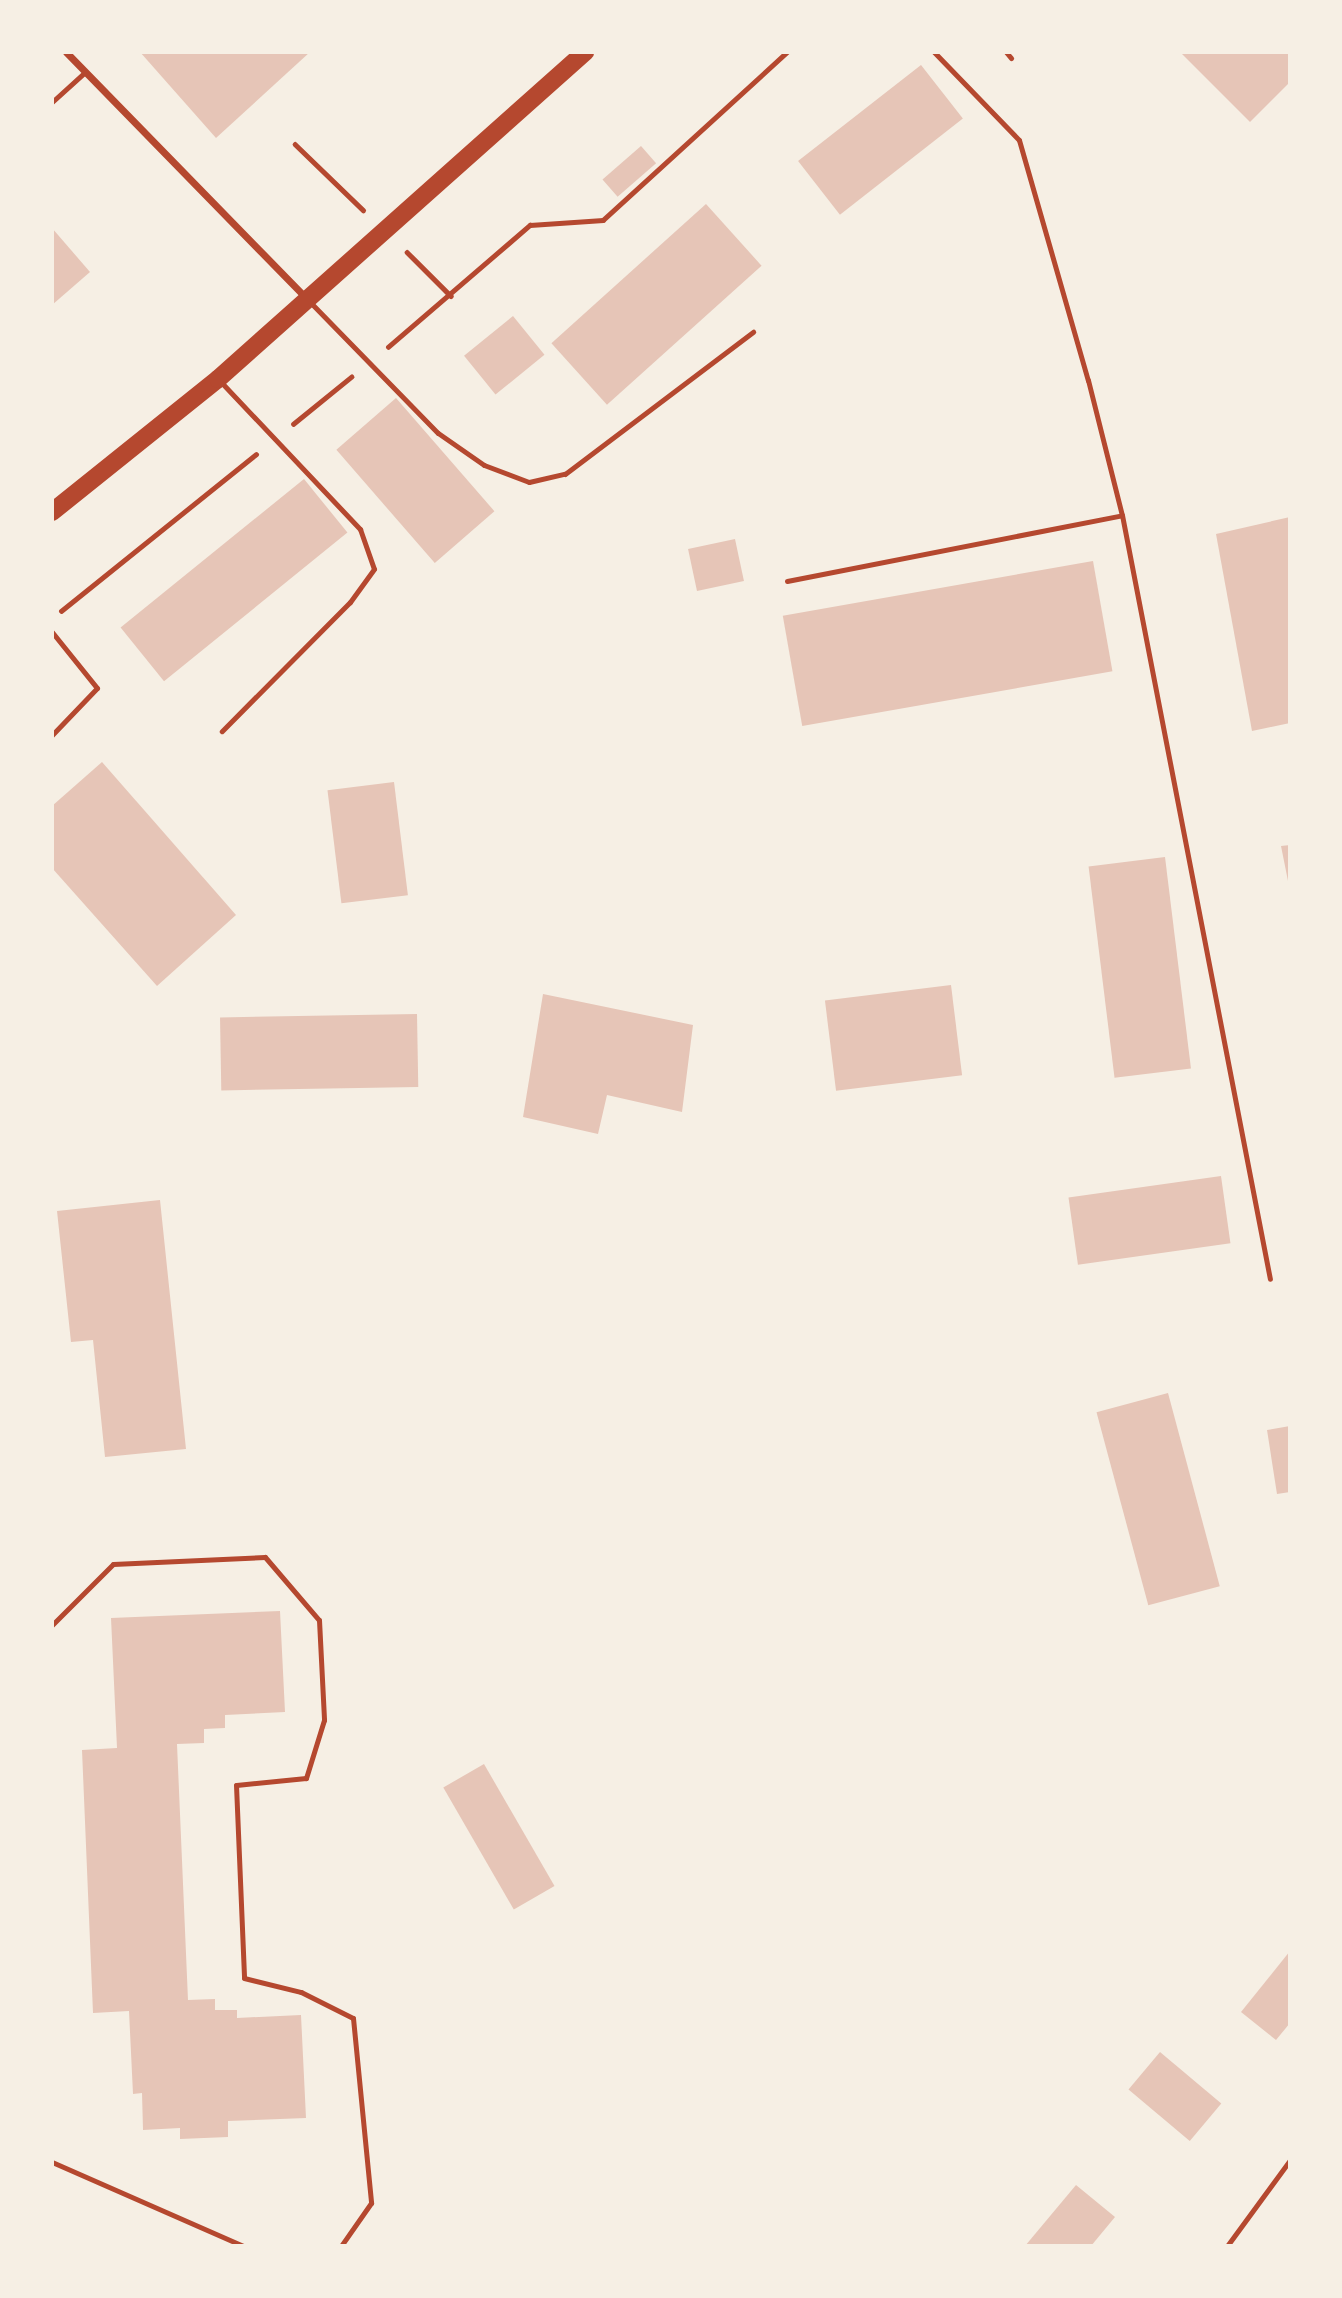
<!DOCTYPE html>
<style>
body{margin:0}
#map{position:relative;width:1342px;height:2298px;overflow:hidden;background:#f6efe4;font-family:"Open Sans",sans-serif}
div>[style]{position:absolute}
.building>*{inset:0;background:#e6c5b7;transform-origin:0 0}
.path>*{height:4.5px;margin:-2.25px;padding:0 2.25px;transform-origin:2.25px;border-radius:2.25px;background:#b5482f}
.service>*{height:5px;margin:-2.5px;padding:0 2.5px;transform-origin:2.5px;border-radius:2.5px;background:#b5482f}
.minor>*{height:7px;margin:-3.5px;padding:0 3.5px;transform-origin:3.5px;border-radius:3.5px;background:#b5482f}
.primary>*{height:18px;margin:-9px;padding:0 9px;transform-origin:9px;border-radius:9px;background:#b5482f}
span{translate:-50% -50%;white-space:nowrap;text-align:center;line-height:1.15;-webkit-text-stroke:6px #f6efe4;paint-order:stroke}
.frame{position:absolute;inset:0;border:54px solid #f6efe4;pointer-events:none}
</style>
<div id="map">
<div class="building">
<i style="clip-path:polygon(140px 52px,310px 52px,216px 138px)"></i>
<i style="clip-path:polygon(1180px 52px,1290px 52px,1290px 82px,1250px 122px)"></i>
<i style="left:921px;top:65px;width:68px;height:156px;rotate:52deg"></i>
<i style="left:641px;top:146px;width:23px;height:51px;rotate:49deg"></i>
<i style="left:706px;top:204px;width:83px;height:208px;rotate:48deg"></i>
<i style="clip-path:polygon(52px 228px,90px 272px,52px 305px)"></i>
<i style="left:513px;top:316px;width:50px;height:63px;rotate:51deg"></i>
<i style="left:396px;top:398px;width:150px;height:79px;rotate:49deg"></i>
<i style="left:304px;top:479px;width:69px;height:236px;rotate:51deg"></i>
<i style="clip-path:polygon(1290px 517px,1290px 723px,1252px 731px,1216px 534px)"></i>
<i style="left:735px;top:539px;width:43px;height:48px;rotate:78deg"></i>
<i style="left:1093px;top:561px;width:112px;height:315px;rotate:80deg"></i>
<i style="clip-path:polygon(102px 762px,236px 915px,157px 986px,52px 868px,52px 806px)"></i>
<i style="left:394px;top:782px;width:114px;height:67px;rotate:83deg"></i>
<i style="clip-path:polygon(1290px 845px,1290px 881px,1288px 881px,1281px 846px)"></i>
<i style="left:1165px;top:857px;width:213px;height:77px;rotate:83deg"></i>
<i style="left:951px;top:985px;width:91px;height:127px;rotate:83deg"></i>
<i style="clip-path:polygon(543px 994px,693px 1025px,682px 1112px,607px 1095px,598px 1134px,523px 1117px)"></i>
<i style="left:417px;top:1014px;width:73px;height:197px;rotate:89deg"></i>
<i style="left:1221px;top:1176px;width:68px;height:154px;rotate:82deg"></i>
<i style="clip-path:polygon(160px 1200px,186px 1449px,105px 1457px,93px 1340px,71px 1342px,57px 1211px)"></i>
<i style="left:1168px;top:1393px;width:200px;height:74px;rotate:75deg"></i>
<i style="clip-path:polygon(1290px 1426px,1290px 1492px,1277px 1494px,1267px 1430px)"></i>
<i style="clip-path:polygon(280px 1611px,285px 1712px,225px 1715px,225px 1728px,204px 1729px,204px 1743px,177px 1744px,188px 2000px,215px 1999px,215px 2010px,237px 2010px,237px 2018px,301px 2015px,306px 2118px,228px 2121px,228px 2137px,180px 2139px,180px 2128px,143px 2130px,142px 2093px,133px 2094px,129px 2011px,93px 2013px,82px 1750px,117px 1748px,111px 1618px)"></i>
<i style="left:484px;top:1764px;width:141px;height:47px;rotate:60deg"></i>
<i style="clip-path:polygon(1290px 1951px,1290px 2023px,1276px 2040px,1241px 2012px)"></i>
<i style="left:1160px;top:2052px;width:80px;height:49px;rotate:40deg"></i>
<i style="clip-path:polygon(1076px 2185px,1115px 2217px,1091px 2246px,1025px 2246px)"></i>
</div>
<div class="path">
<i style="left:295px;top:144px;width:95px;rotate:44.1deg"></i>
<i style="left:407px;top:252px;width:62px;rotate:45deg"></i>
<i style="left:388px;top:347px;width:187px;rotate:-40.7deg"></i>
<i style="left:530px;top:225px;width:73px;rotate:-3.9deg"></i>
<i style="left:603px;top:220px;width:249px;rotate:-42.4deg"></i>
<i style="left:293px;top:424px;width:75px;rotate:-39deg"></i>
<i style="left:61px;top:611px;width:250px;rotate:-38.8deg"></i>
</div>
<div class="service">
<i style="left:934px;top:52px;width:122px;rotate:46deg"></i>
<i style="left:1019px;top:140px;width:250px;rotate:74deg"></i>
<i style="left:1088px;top:380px;width:139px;rotate:75.9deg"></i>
<i style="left:1122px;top:515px;width:778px;rotate:79.04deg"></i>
<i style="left:1006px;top:52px;width:8px;rotate:50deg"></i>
<i style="left:52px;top:102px;width:43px;rotate:-42.2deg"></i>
<i style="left:310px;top:302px;width:183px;rotate:45.7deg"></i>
<i style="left:438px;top:433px;width:56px;rotate:34.8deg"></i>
<i style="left:484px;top:465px;width:48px;rotate:20.7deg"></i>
<i style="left:529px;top:482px;width:37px;rotate:-13deg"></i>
<i style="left:565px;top:474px;width:236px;rotate:-37.1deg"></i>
<i style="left:220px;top:381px;width:204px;rotate:46.6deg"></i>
<i style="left:360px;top:529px;width:42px;rotate:70.7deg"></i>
<i style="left:374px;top:569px;width:41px;rotate:126deg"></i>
<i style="left:350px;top:602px;width:182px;rotate:134.8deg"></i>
<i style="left:787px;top:581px;width:341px;rotate:-11.1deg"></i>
<i style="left:52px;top:632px;width:72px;rotate:51.2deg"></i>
<i style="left:97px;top:688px;width:65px;rotate:133.8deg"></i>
<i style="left:52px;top:1625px;width:86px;rotate:-45deg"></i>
<i style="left:113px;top:1564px;width:152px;rotate:-2.6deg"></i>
<i style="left:265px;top:1557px;width:83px;rotate:49.4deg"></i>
<i style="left:319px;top:1620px;width:100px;rotate:87.1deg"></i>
<i style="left:324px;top:1720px;width:61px;rotate:107.2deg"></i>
<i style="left:306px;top:1778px;width:70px;rotate:174.3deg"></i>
<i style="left:236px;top:1785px;width:193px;rotate:87.6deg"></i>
<i style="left:244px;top:1978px;width:59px;rotate:13.8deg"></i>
<i style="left:301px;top:1992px;width:58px;rotate:26.6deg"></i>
<i style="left:353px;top:2018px;width:186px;rotate:84.4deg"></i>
<i style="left:371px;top:2203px;width:52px;rotate:124.9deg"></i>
<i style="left:52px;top:2162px;width:209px;rotate:23.7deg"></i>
<i style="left:1227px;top:2246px;width:107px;rotate:-53.8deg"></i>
</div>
<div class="minor">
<i style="left:66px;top:52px;width:345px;rotate:45.7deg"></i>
</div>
<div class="primary">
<i style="left:52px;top:512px;width:213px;rotate:-38.7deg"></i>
<i style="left:218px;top:379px;width:492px;rotate:-41.7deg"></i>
</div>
<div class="frame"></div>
</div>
